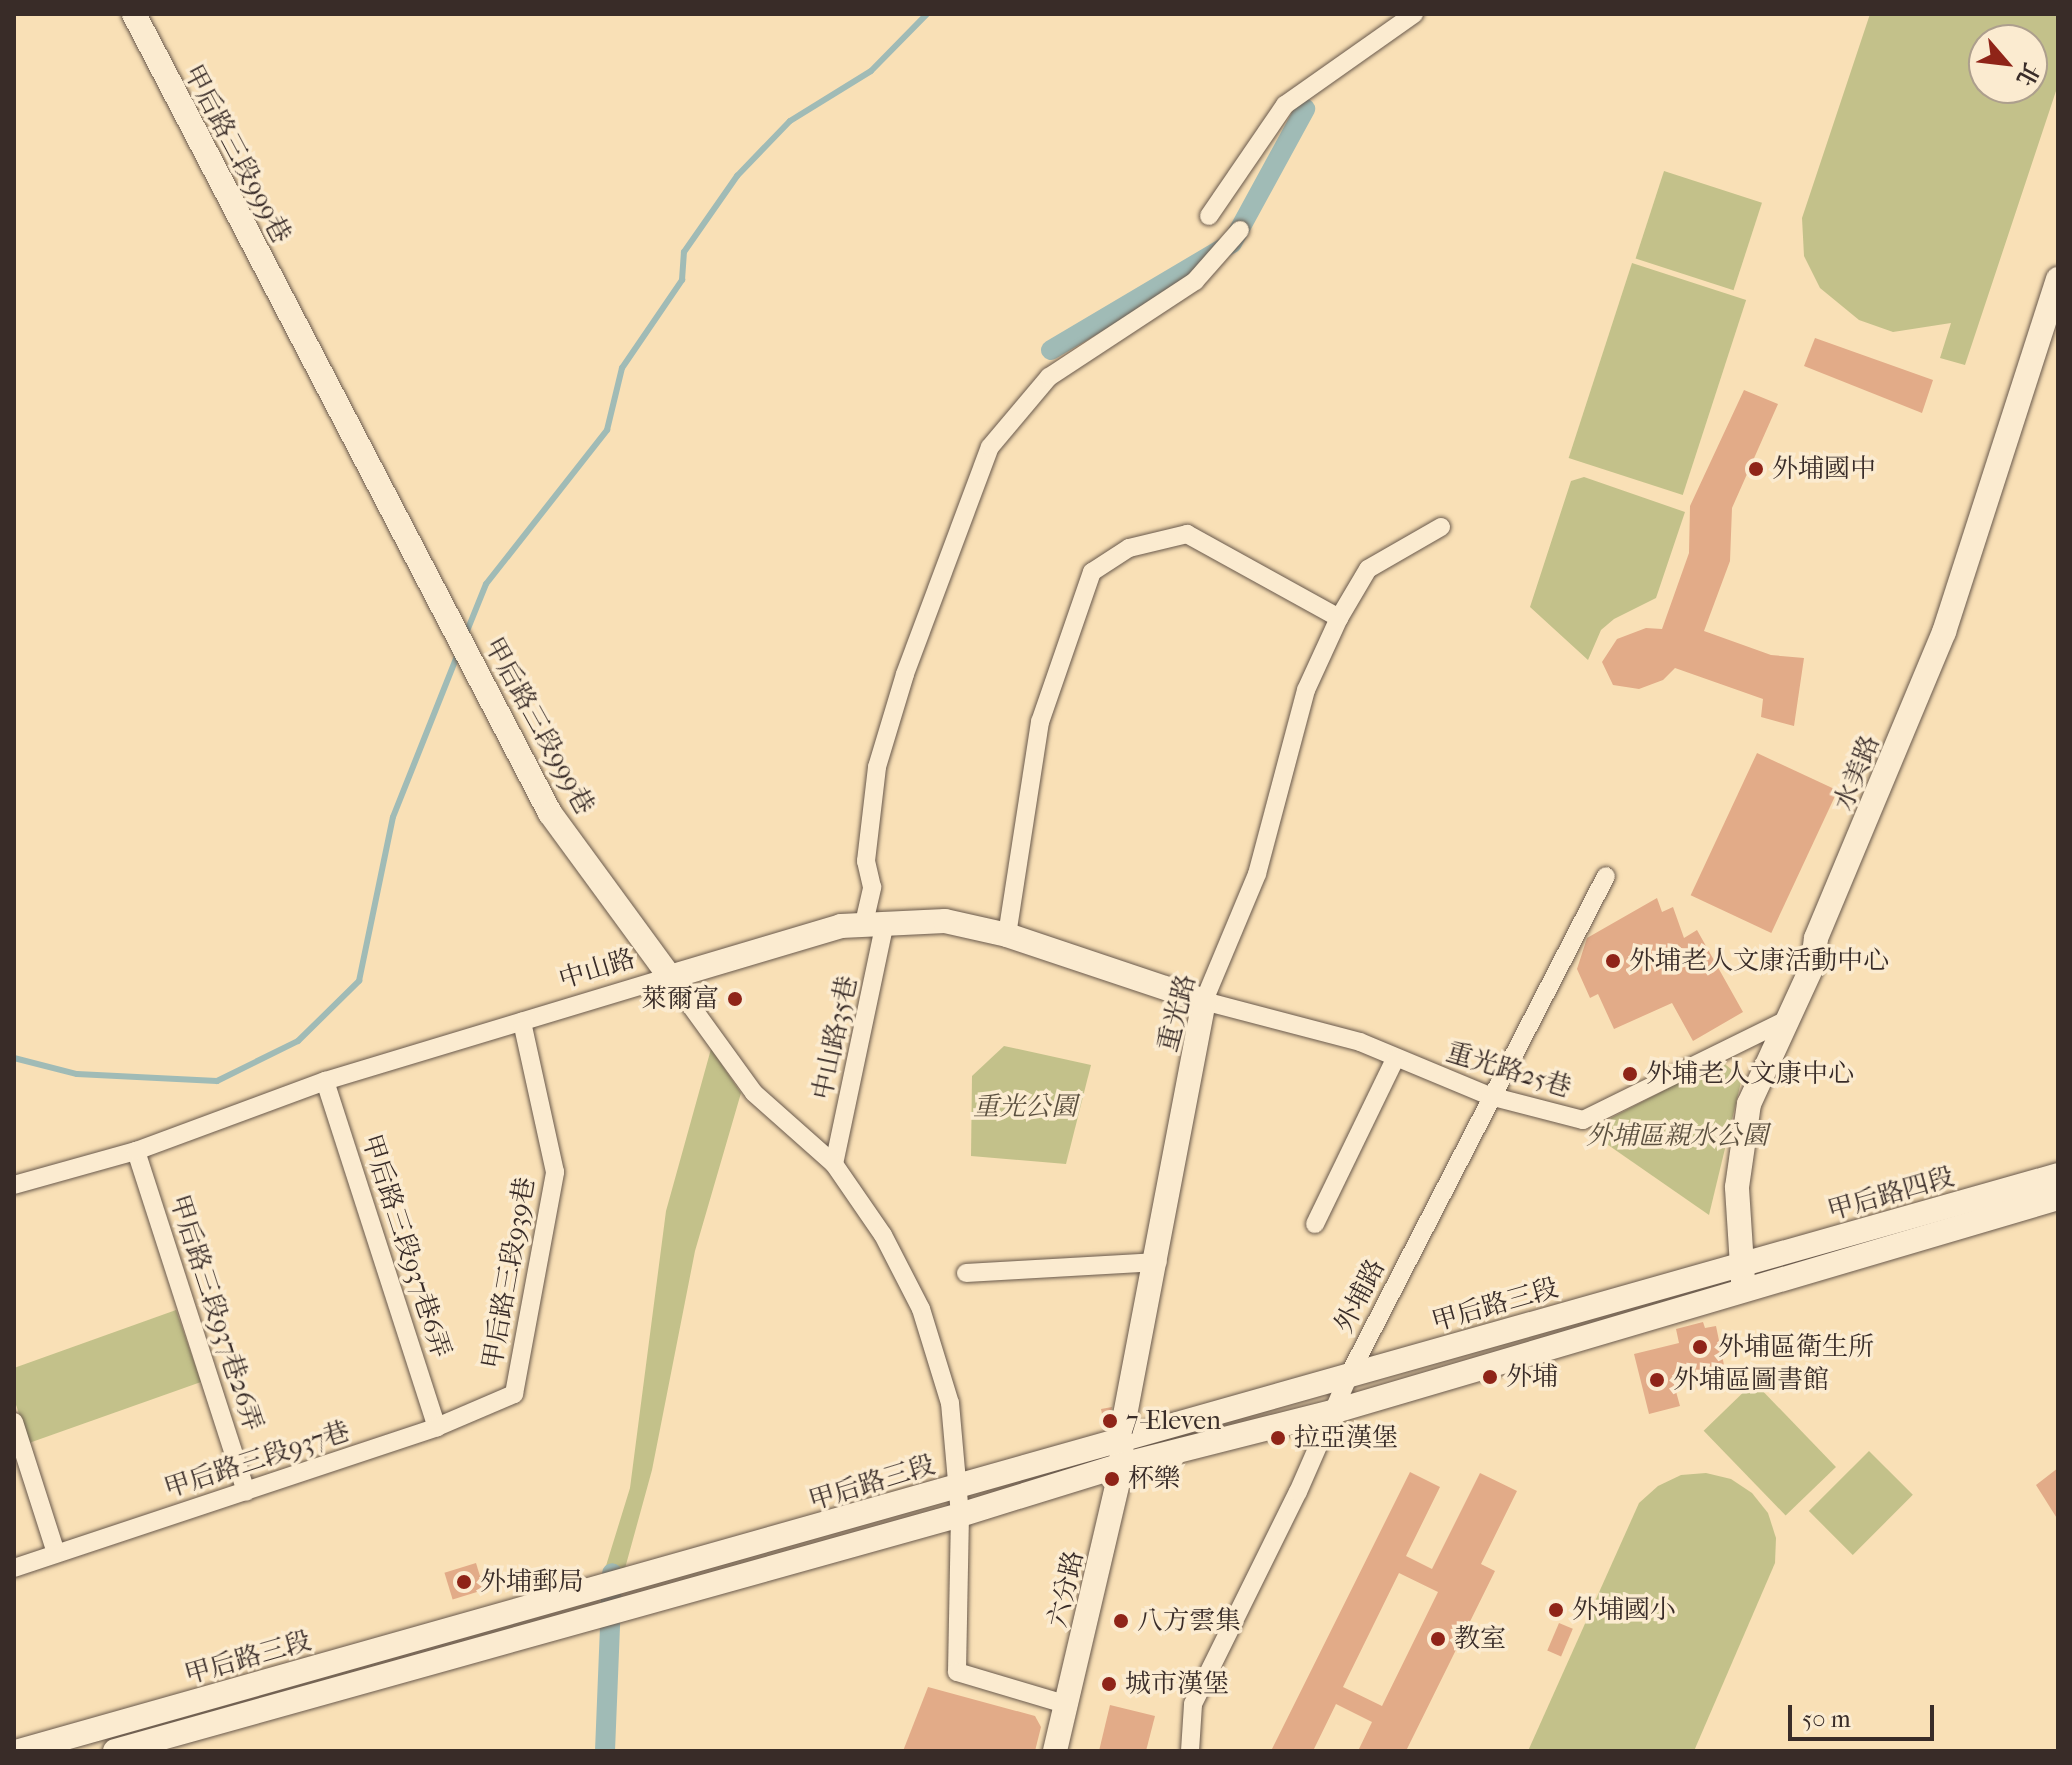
<!DOCTYPE html>
<meta charset="utf-8">
<style>
body{margin:0}
#map{position:relative;width:2072px;height:1765px;overflow:hidden;background:#f9e0b6;font-family:"IM FELL French Canon","Noto Serif TC",serif}
div>[style]{position:absolute}
.green>*{inset:0;background:#c3c18a;transform-origin:0 0}
.stream>*{height:6px;margin:-3px;padding:0 3px;transform-origin:3px;border-radius:3px;background:#a0bbb6}
.canal>*{height:20px;margin:-10px;padding:0 10px;transform-origin:10px;border-radius:10px;background:#a0bbb6}
.building>*{inset:0;background:#e2ab88;transform-origin:0 0}
.roads{filter:drop-shadow(0 0 2px #69594c) drop-shadow(0 0 2px #69594c)}
.street>*{height:18px;margin:-9px;padding:0 9px;transform-origin:9px;border-radius:9px;background:#fbebd0}
.secondary>*{height:24px;margin:-12px;padding:0 12px;transform-origin:12px;border-radius:12px;background:#fbebd0}
.dots>*{width:22px;height:22px;translate:-50% -50%;box-sizing:border-box;border:4px solid #fbebd0;border-radius:50%}
span{translate:-50% -50%;white-space:nowrap;text-align:center;line-height:1.15;-webkit-text-stroke:7px #fbebd0;paint-order:stroke}
.street-label{font-size:26px;color:#392c28}
.poi-label{font-size:26px;color:#392c28}
.left{translate:0 -50%;text-align:left}
.right{translate:-100% -50%;text-align:right}
.park-label{font-size:26px;color:#5c5140;font-style:italic}
.frame{position:absolute;inset:0;border:16px solid #392c28;pointer-events:none}
.north{position:absolute;left:1968px;top:24px;width:80px;height:80px;box-sizing:border-box;background:#fbebd0;border:2px solid #ad9f8d;border-radius:50%;rotate:118deg;font-size:22px;font-weight:700;line-height:32px;text-align:center;color:#392c28}
.north::after{content:'';display:block;margin:auto;width:28px;height:36px;background:#8f2418;clip-path:polygon(50% 0,100% 100%,50% 72%,0 100%)}
.scale{position:absolute;left:1788px;top:1705px;width:146px;height:36px;box-sizing:border-box;border:4px solid #392c28;border-top:0;padding-left:10px;font-size:24px;line-height:28px;white-space:nowrap;color:#392c28;-webkit-text-stroke:6px #fbebd0;paint-order:stroke}
</style>
<div id="map">
<div class="green">
<i style="clip-path:polygon(evenodd,1870px 14px,2058px 14px,2058px 85px,1965px 365px,1940px 358px,1951px 323px,1893px 332px,1859px 320px,1820px 288px,1804px 256px,1802px 218px,1870px 14px,1984px 40px,2032px 40px,2032px 88px,1984px 88px,1984px 40px)"></i>
<i style="left:1664px;top:171px;width:103px;height:92px;rotate:18deg"></i>
<i style="left:1632px;top:263px;width:120px;height:205px;rotate:18deg"></i>
<i style="clip-path:polygon(1584px 477px,1685px 512px,1656px 598px,1614px 619px,1601px 630px,1588px 660px,1530px 607px,1571px 481px)"></i>
<i style="clip-path:polygon(1004px 1046px,1091px 1065px,1066px 1164px,971px 1156px,972px 1076px)"></i>
<i style="clip-path:polygon(711px 1049px,741px 1093px,695px 1251px,652px 1470px,624px 1572px,605px 1569px,630px 1488px,666px 1211px)"></i>
<i style="clip-path:polygon(1721px 1061px,1742px 1078px,1709px 1215px,1598px 1138px,1611px 1118px)"></i>
<i style="clip-path:polygon(176px 1310px,201px 1382px,29px 1443px,14px 1399px,14px 1368px)"></i>
<i style="left:1754px;top:1382px;width:118px;height:70px;rotate:46deg"></i>
<i style="left:1869px;top:1451px;width:62px;height:85px;rotate:45deg"></i>
<i style="clip-path:polygon(1706px 1473px,1731px 1479px,1752px 1493px,1768px 1513px,1776px 1538px,1775px 1563px,1694px 1751px,1528px 1751px,1639px 1503px,1658px 1486px,1681px 1475px)"></i>
</div>
<div class="stream">
<i style="left:465px;top:636px;width:56px;rotate:-68deg"></i>
<i style="left:486px;top:584px;width:196px;rotate:-51.8deg"></i>
<i style="left:607px;top:430px;width:64px;rotate:-76.4deg"></i>
<i style="left:622px;top:368px;width:107px;rotate:-55.7deg"></i>
<i style="left:682px;top:280px;width:28px;rotate:-86deg"></i>
<i style="left:684px;top:252px;width:93px;rotate:-55.1deg"></i>
<i style="left:737px;top:176px;width:76px;rotate:-46.1deg"></i>
<i style="left:790px;top:121px;width:95px;rotate:-31.7deg"></i>
<i style="left:871px;top:71px;width:80px;rotate:-45.5deg"></i>
<i style="left:14px;top:1058px;width:65px;rotate:14.3deg"></i>
<i style="left:77px;top:1074px;width:140px;rotate:2.9deg"></i>
<i style="left:217px;top:1081px;width:90px;rotate:-26.3deg"></i>
<i style="left:298px;top:1041px;width:86px;rotate:-44.5deg"></i>
<i style="left:359px;top:981px;width:167px;rotate:-78.3deg"></i>
<i style="left:393px;top:817px;width:175px;rotate:-68.3deg"></i>
</div>
<div class="canal">
<i style="left:1051px;top:350px;width:210px;rotate:-30.6deg"></i>
<i style="left:1232px;top:243px;width:153px;rotate:-61.4deg"></i>
<i style="left:605px;top:1751px;width:178px;rotate:-87.7deg"></i>
</div>
<div class="building">
<i style="clip-path:polygon(1815px 338px,1933px 380px,1922px 413px,1804px 366px)"></i>
<i style="clip-path:polygon(1744px 390px,1778px 404px,1732px 508px,1730px 561px,1704px 631px,1771px 655px,1804px 658px,1794px 726px,1761px 717px,1763px 699px,1675px 668px,1663px 680px,1639px 689px,1613px 685px,1602px 662px,1617px 639px,1646px 628px,1662px 629px,1689px 553px,1690px 506px)"></i>
<i style="left:1757px;top:753px;width:89px;height:157px;rotate:25deg"></i>
<i style="clip-path:polygon(1657px 898px,1662px 912px,1673px 907px,1684px 938px,1697px 930px,1743px 1012px,1693px 1041px,1672px 1003px,1614px 1029px,1598px 994px,1590px 998px,1577px 969px,1587px 938px)"></i>
<i style="clip-path:polygon(1703px 1322px,1705px 1328px,1716px 1326px,1724px 1365px,1672px 1377px,1680px 1406px,1649px 1414px,1634px 1354px,1679px 1343px,1676px 1329px)"></i>
<i style="clip-path:polygon(1112px 1407px,1108px 1428px,1105px 1429px,1101px 1409px)"></i>
<i style="clip-path:polygon(2058px 1468px,2058px 1520px,2036px 1485px)"></i>
<i style="clip-path:polygon(evenodd,1410px 1472px,1440px 1487px,1406px 1556px,1432px 1569px,1480px 1473px,1517px 1491px,1481px 1564px,1495px 1571px,1406px 1751px,1358px 1751px,1372px 1722px,1336px 1704px,1313px 1751px,1271px 1751px,1410px 1472px,1399px 1573px,1438px 1592px,1382px 1706px,1343px 1687px,1399px 1573px)"></i>
<i style="left:476px;top:1563px;width:28px;height:33px;rotate:73deg"></i>
<i style="left:1559px;top:1623px;width:15px;height:30px;rotate:23deg"></i>
<i style="clip-path:polygon(928px 1687px,1035px 1716px,1041px 1727px,1035px 1751px,903px 1751px)"></i>
<i style="clip-path:polygon(1110px 1705px,1155px 1716px,1146px 1751px,1099px 1751px)"></i>
</div>
<div class="roads">
<div class="street">
<i style="left:1209px;top:216px;width:135px;rotate:-55.6deg"></i>
<i style="left:1285px;top:105px;width:158px;rotate:-35.2deg"></i>
<i style="left:1441px;top:527px;width:84px;rotate:150.1deg"></i>
<i style="left:1368px;top:569px;width:57px;rotate:120.6deg"></i>
<i style="left:1339px;top:618px;width:79px;rotate:114.6deg"></i>
<i style="left:1306px;top:690px;width:190px;rotate:104.9deg"></i>
<i style="left:1257px;top:874px;width:138px;rotate:112.7deg"></i>
<i style="left:1204px;top:1001px;width:161px;rotate:14.7deg"></i>
<i style="left:1360px;top:1042px;width:141px;rotate:22.6deg"></i>
<i style="left:1490px;top:1096px;width:96px;rotate:14.5deg"></i>
<i style="left:1583px;top:1120px;width:226px;rotate:-26.2deg"></i>
<i style="left:864px;top:923px;width:37px;rotate:-77deg"></i>
<i style="left:872px;top:887px;width:27px;rotate:-103deg"></i>
<i style="left:866px;top:861px;width:95px;rotate:-83.3deg"></i>
<i style="left:877px;top:767px;width:97px;rotate:-73.2deg"></i>
<i style="left:905px;top:674px;width:242px;rotate:-69.5deg"></i>
<i style="left:990px;top:447px;width:92px;rotate:-49.9deg"></i>
<i style="left:1049px;top:377px;width:175px;rotate:-33.3deg"></i>
<i style="left:1195px;top:281px;width:68px;rotate:-48.6deg"></i>
<i style="left:1007px;top:935px;width:216px;rotate:-81.2deg"></i>
<i style="left:1040px;top:722px;width:159px;rotate:-70.9deg"></i>
<i style="left:1092px;top:572px;width:44px;rotate:-33deg"></i>
<i style="left:1129px;top:548px;width:60px;rotate:-13.6deg"></i>
<i style="left:1187px;top:534px;width:174px;rotate:28.9deg"></i>
<i style="left:325px;top:1081px;width:364px;rotate:72.1deg"></i>
<i style="left:136px;top:1151px;width:358px;rotate:72.1deg"></i>
<i style="left:834px;top:1164px;width:248px;rotate:-78.1deg"></i>
<i style="left:14px;top:1185px;width:127px;rotate:-15.6deg"></i>
<i style="left:136px;top:1151px;width:202px;rotate:-20.3deg"></i>
<i style="left:325px;top:1081px;width:360px;rotate:-16.8deg"></i>
<i style="left:670px;top:977px;width:143px;rotate:54.1deg"></i>
<i style="left:754px;top:1093px;width:107px;rotate:41.6deg"></i>
<i style="left:834px;top:1164px;width:86px;rotate:55.4deg"></i>
<i style="left:883px;top:1235px;width:83px;rotate:62.8deg"></i>
<i style="left:921px;top:1309px;width:98px;rotate:72.9deg"></i>
<i style="left:950px;top:1403px;width:112px;rotate:84.9deg"></i>
<i style="left:960px;top:1515px;width:157px;rotate:91.1deg"></i>
<i style="left:957px;top:1672px;width:116px;rotate:16.6deg"></i>
<i style="left:1315px;top:1224px;width:183px;rotate:-64.1deg"></i>
<i style="left:966px;top:1273px;width:192px;rotate:-3.3deg"></i>
<i style="left:14px;top:1422px;width:138px;rotate:72.2deg"></i>
<i style="left:14px;top:1568px;width:446px;rotate:-18.4deg"></i>
<i style="left:437px;top:1427px;width:84px;rotate:-23.2deg"></i>
<i style="left:514px;top:1394px;width:226px;rotate:-79.5deg"></i>
<i style="left:555px;top:1172px;width:154px;rotate:-102.4deg"></i>
<i style="left:1190px;top:1751px;width:47px;rotate:-86.3deg"></i>
<i style="left:1193px;top:1704px;width:237px;rotate:-63.7deg"></i>
<i style="left:1298px;top:1492px;width:128px;rotate:-66.4deg"></i>
<i style="left:1349px;top:1375px;width:561px;rotate:-62.75deg"></i>
</div>
<div class="secondary">
<i style="left:134px;top:14px;width:901px;rotate:62.5deg"></i>
<i style="left:550px;top:813px;width:203px;rotate:53.8deg"></i>
<i style="left:670px;top:977px;width:178px;rotate:-16.6deg"></i>
<i style="left:841px;top:926px;width:104px;rotate:-2.8deg"></i>
<i style="left:945px;top:921px;width:64px;rotate:12.7deg"></i>
<i style="left:1007px;top:935px;width:208px;rotate:18.5deg"></i>
<i style="left:1204px;top:1001px;width:445px;rotate:100.8deg"></i>
<i style="left:1121px;top:1438px;width:27px;rotate:88deg"></i>
<i style="left:1122px;top:1465px;width:294px;rotate:103.2deg"></i>
<i style="left:1743px;top:1281px;width:94px;rotate:-93.7deg"></i>
<i style="left:1737px;top:1187px;width:84px;rotate:-81.8deg"></i>
<i style="left:1749px;top:1104px;width:151px;rotate:-65.3deg"></i>
<i style="left:1812px;top:967px;width:29px;rotate:-82deg"></i>
<i style="left:1816px;top:938px;width:332px;rotate:-67.3deg"></i>
<i style="left:1944px;top:632px;width:371px;rotate:-72.1deg"></i>
<i style="left:19px;top:1751px;width:2119px;rotate:-15.77deg"></i>
<i style="left:115px;top:1751px;width:877px;rotate:-15.6deg"></i>
<i style="left:960px;top:1515px;width:170px;rotate:-17.2deg"></i>
<i style="left:1122px;top:1465px;width:217px;rotate:-14.2deg"></i>
<i style="left:1332px;top:1412px;width:757px;rotate:-16.42deg"></i>
</div>
</div>
<div class="dots">
<i style="left:1756px;top:469px;background:#8f2418"></i>
<i style="left:1613px;top:961px;background:#8f2418"></i>
<i style="left:735px;top:999px;background:#8f2418"></i>
<i style="left:1630px;top:1074px;background:#8f2418"></i>
<i style="left:1700px;top:1347px;background:#8f2418"></i>
<i style="left:1490px;top:1377px;background:#8f2418"></i>
<i style="left:1657px;top:1380px;background:#8f2418"></i>
<i style="left:1110px;top:1421px;background:#8f2418"></i>
<i style="left:1278px;top:1438px;background:#8f2418"></i>
<i style="left:1112px;top:1479px;background:#8f2418"></i>
<i style="left:464px;top:1582px;background:#8f2418"></i>
<i style="left:1556px;top:1610px;background:#8f2418"></i>
<i style="left:1121px;top:1621px;background:#8f2418"></i>
<i style="left:1438px;top:1639px;background:#8f2418"></i>
<i style="left:1109px;top:1684px;background:#8f2418"></i>
</div>
<div class="street-label">
<span style="left:237px;top:154px;rotate:62deg">甲后路三段999巷</span>
<span style="left:539px;top:726px;rotate:61deg">甲后路三段999巷</span>
<span style="left:1857px;top:773px;rotate:-68deg">水美路</span>
<span style="left:597px;top:969px;rotate:-17deg">中山路</span>
<span style="left:1177px;top:1013px;rotate:-75deg">重光路</span>
<span style="left:835px;top:1038px;rotate:-78deg">中山路35巷</span>
<span style="left:1509px;top:1070px;rotate:17deg">重光路25巷</span>
<span style="left:1891px;top:1194px;rotate:-16deg">甲后路四段</span>
<span style="left:406px;top:1246px;rotate:72deg">甲后路三段937巷6弄</span>
<span style="left:509px;top:1273px;rotate:-80deg">甲后路三段939巷</span>
<span style="left:1360px;top:1296px;rotate:-63deg">外埔路</span>
<span style="left:1495px;top:1305px;rotate:-16deg">甲后路三段</span>
<span style="left:216px;top:1313px;rotate:72deg">甲后路三段937巷26弄</span>
<span style="left:257px;top:1460px;rotate:-18deg">甲后路三段937巷</span>
<span style="left:872px;top:1483px;rotate:-17deg">甲后路三段</span>
<span style="left:1066px;top:1589px;rotate:-77deg">六分路</span>
<span style="left:248px;top:1658px;rotate:-16deg">甲后路三段</span>
</div>
<div class="poi-label">
<span class="left" style="left:1772px;top:469px">外埔國中</span>
<span class="left" style="left:1629px;top:961px">外埔老人文康活動中心</span>
<span class="right" style="left:719px;top:999px">萊爾富</span>
<span class="left" style="left:1646px;top:1074px">外埔老人文康中心</span>
<span class="left" style="left:1718px;top:1347px">外埔區衛生所</span>
<span class="left" style="left:1506px;top:1377px">外埔</span>
<span class="left" style="left:1673px;top:1380px">外埔區圖書館</span>
<span class="left" style="left:1126px;top:1421px">7-Eleven</span>
<span class="left" style="left:1294px;top:1438px">拉亞漢堡</span>
<span class="left" style="left:1128px;top:1479px">杯樂</span>
<span class="left" style="left:480px;top:1582px">外埔郵局</span>
<span class="left" style="left:1572px;top:1610px">外埔國小</span>
<span class="left" style="left:1137px;top:1621px">八方雲集</span>
<span class="left" style="left:1454px;top:1639px">教室</span>
<span class="left" style="left:1125px;top:1684px">城市漢堡</span>
</div>
<div class="park-label">
<span style="left:1025px;top:1107px">重光公園</span>
<span style="left:1677px;top:1136px">外埔區親水公園</span>
</div>
<div class="frame"></div>
<div class="north">北</div>
<div class="scale">50 m</div>
</div>
